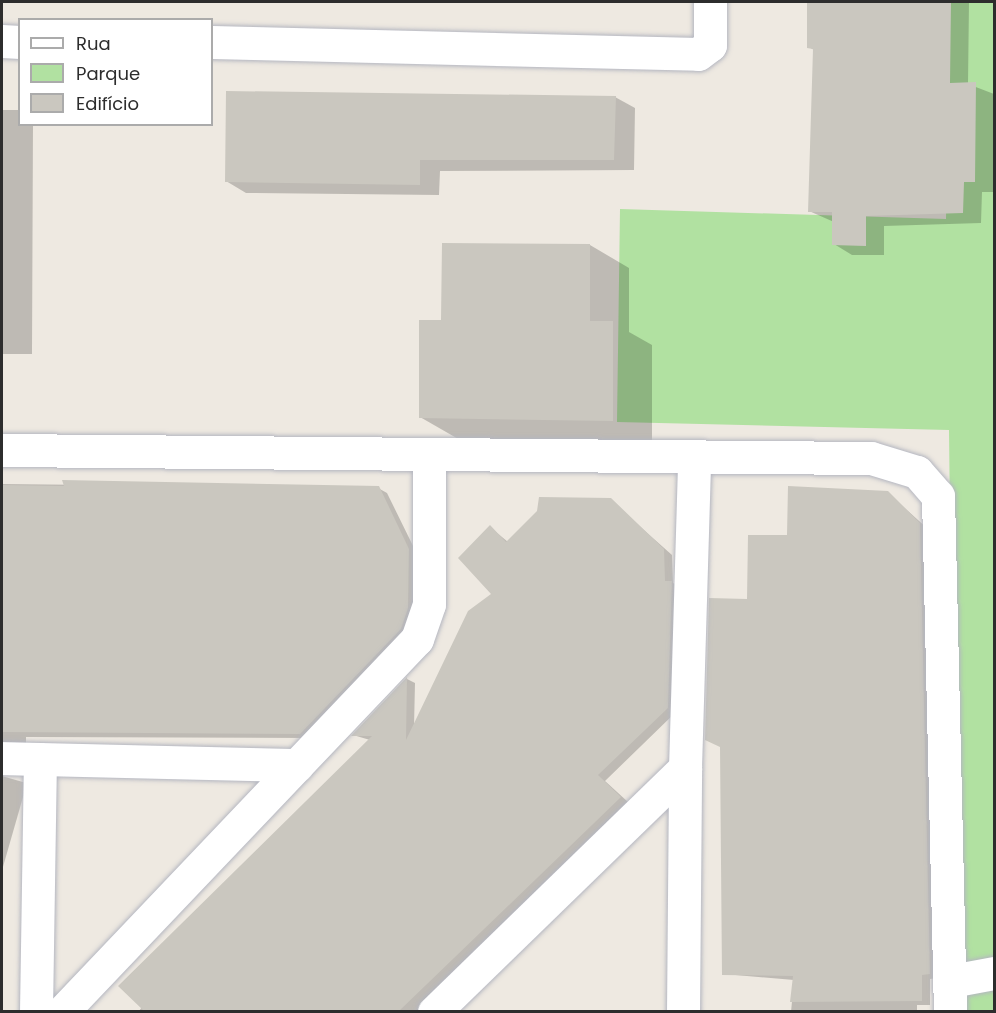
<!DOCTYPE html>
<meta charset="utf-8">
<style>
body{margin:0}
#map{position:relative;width:996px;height:1013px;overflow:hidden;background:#eee9e1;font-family:Poppins,sans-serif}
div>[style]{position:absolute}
.green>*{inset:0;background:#b1e1a1}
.shadow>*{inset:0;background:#0003;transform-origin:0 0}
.building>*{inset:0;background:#cac7bf}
.roads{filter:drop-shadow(0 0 2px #b4b6c0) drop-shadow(0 0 2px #b4b6c0)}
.street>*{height:33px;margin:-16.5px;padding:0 16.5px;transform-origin:16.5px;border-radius:16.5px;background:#fff}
span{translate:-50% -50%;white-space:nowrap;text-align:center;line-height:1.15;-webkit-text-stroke:5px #fff;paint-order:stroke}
.frame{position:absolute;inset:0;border:3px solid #2d2d2d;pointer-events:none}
.legend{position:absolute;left:18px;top:18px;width:195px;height:108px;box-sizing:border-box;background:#fff;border:2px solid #ababab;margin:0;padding:8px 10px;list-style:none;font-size:18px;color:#2d2d2d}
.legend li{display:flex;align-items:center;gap:12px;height:30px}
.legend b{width:30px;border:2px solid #ababab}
</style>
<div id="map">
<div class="green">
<i style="clip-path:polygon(949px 2px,994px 2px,994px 959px,955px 967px,949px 430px,617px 422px,620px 209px,946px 219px)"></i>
<i style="clip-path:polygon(994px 985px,994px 1011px,955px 1011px,955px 992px)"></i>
</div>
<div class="shadow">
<i style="clip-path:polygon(809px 2px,969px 2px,968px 84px,994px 94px,993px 192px,982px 192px,981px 223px,884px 226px,884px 255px,852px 255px,834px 244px,834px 222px,809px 211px,814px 50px,809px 47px)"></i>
<i style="clip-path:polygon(615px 97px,635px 108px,634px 170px,440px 171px,439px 195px,246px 193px,226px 181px)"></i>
<i style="clip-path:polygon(2px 110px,18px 110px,20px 124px,33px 124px,32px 354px,2px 354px)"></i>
<i style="clip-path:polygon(590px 245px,629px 268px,629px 332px,652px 345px,652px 443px,460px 440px,420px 417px,443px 322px)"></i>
<i style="clip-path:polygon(2px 484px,378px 488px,387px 493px,417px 554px,416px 613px,409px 634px,309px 738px,26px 737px,26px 744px,2px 746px)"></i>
<i style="clip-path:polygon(888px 493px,928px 529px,938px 978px,930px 979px,930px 1005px,917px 1005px,917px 1012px,791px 1012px,794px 980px,724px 974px,748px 600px,789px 537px)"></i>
<i style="clip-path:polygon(610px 500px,672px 555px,673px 583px,680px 587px,676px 712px,605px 781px,628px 802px,429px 1012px,138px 1012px,370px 740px,353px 735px,407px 679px,415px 683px,414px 727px,493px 594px,490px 527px,508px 542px)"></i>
<i style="left:2px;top:776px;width:26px;height:236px;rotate:16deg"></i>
</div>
<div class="building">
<i style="clip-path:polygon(807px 2px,951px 2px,950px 83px,976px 82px,975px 182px,964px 182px,963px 213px,866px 216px,866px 246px,832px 245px,832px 212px,808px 212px,813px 49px,807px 48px)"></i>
<i style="clip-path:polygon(226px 91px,616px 96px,614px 160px,420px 160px,420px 185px,225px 182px)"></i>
<i style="clip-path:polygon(442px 243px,590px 244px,590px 321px,613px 321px,613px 421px,419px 418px,419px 320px,441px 320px)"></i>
<i style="clip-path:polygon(62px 480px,379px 486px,409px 549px,408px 608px,401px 629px,300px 734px,2px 732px,2px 485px,64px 486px)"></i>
<i style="clip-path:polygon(788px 486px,888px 491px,920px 523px,930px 974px,922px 975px,922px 1001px,790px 1002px,793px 976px,722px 975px,720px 747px,705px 740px,709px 598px,747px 599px,748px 535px,787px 535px)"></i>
<i style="clip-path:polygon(539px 497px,611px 498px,664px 549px,665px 581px,672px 581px,668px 708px,598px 775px,621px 797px,399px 1011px,144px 1011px,118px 986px,372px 736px,351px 736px,407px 677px,406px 740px,468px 611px,491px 594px,458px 558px,490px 525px,506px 542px,537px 511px)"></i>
</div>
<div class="roads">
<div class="street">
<i style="left:2px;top:41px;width:18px;rotate:3deg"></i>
<i style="left:212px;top:42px;width:486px;rotate:1.4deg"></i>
<i style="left:698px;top:54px;width:15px;rotate:-37deg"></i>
<i style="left:710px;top:45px;width:43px;rotate:-90deg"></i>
<i style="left:2px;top:450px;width:869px;rotate:0.53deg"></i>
<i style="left:871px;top:458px;width:48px;rotate:16.9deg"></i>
<i style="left:917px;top:472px;width:32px;rotate:49deg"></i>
<i style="left:938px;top:496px;width:516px;rotate:88.67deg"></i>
<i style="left:2px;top:758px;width:295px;rotate:1.4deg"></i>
<i style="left:951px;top:981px;width:44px;rotate:-10.5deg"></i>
<i style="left:36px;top:1012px;width:253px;rotate:-89.1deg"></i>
<i style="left:62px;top:1012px;width:515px;rotate:-46.42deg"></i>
<i style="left:417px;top:639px;width:37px;rotate:-71deg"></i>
<i style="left:429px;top:604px;width:147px;rotate:-90deg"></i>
<i style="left:434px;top:1012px;width:350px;rotate:-44.2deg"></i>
<i style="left:685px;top:768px;width:308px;rotate:-88.3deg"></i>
<i style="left:683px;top:1012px;width:244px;rotate:-89.5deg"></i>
</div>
</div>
<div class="frame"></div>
<ul class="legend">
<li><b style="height:8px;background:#fff"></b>Rua</li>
<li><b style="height:16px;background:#b1e1a1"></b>Parque</li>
<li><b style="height:16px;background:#cac7bf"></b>Edifício</li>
</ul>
</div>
